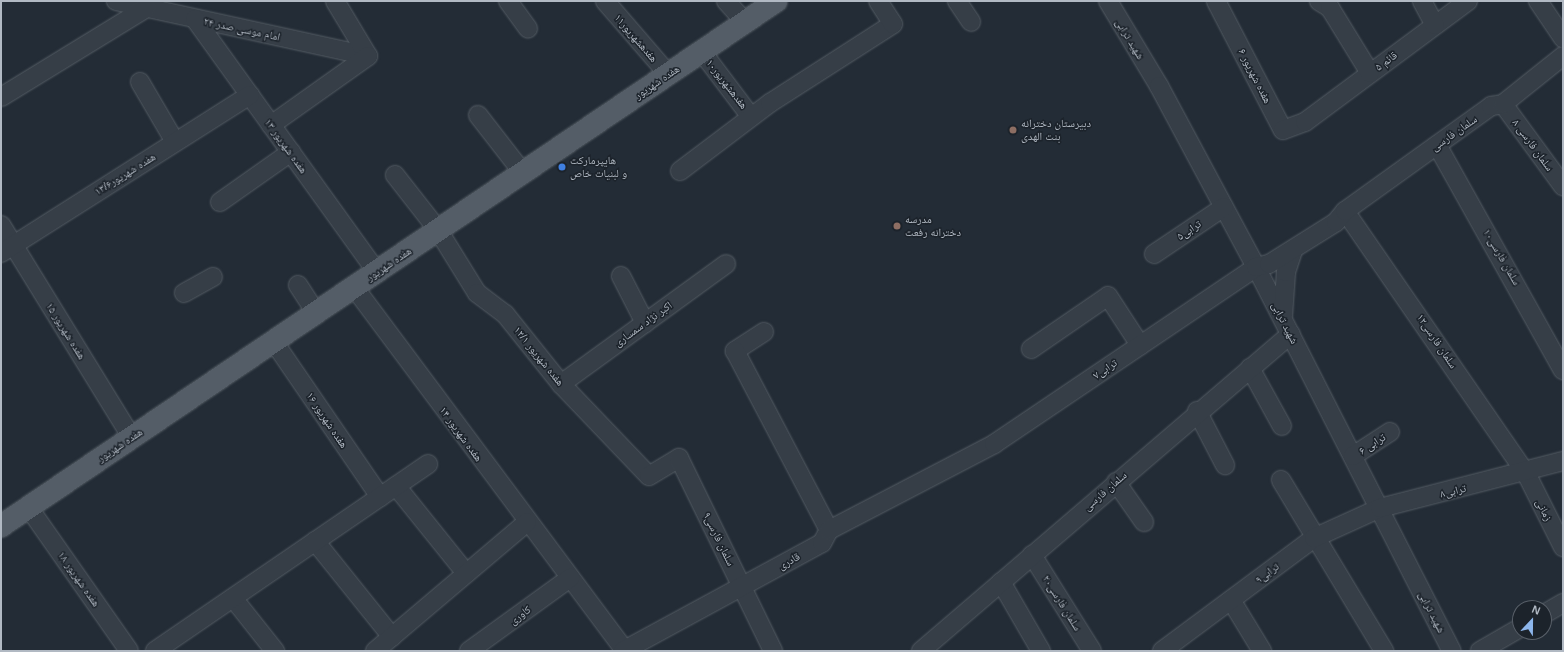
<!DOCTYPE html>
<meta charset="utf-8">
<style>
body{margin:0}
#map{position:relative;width:1564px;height:652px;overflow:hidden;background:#232c36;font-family:Helvetica,"Noto Naskh Arabic",sans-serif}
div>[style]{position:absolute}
.roads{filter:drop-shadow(0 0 1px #545c64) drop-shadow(0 0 1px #545c64)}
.minor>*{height:18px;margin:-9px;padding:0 9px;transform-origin:9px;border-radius:9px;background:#363e47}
.major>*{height:22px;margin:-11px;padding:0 11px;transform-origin:11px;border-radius:11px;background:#545d67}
.dots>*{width:11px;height:11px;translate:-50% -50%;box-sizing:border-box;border:2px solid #1c232b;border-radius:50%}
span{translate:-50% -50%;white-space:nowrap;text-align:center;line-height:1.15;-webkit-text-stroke:3px #1c232b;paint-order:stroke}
.street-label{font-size:11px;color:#b1b9c3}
.poi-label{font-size:11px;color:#b1b9c3}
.left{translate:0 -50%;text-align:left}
.frame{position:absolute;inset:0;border:2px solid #b1b9c3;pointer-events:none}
.north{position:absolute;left:1512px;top:600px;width:40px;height:40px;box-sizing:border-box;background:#1c232b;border:1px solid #585f68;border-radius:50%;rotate:22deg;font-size:11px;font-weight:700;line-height:16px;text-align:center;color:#b1b9c3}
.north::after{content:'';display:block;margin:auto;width:14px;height:18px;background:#8db6ec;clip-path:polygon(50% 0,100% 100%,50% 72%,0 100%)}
</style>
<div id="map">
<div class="roads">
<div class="minor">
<i style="left:116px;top:1px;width:258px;rotate:12.3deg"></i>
<i style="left:335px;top:1px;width:64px;rotate:59deg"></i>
<i style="left:508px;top:1px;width:34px;rotate:54deg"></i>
<i style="left:605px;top:1px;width:96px;rotate:49.2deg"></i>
<i style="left:726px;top:1px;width:28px;rotate:48deg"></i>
<i style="left:957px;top:1px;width:25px;rotate:56deg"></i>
<i style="left:1108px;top:1px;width:99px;rotate:59deg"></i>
<i style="left:1159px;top:86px;width:205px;rotate:61.8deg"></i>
<i style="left:1256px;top:267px;width:431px;rotate:63deg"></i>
<i style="left:1216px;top:1px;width:145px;rotate:62.6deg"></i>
<i style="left:1283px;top:130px;width:23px;rotate:-20deg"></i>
<i style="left:1305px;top:122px;width:203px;rotate:-36.6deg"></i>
<i style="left:1319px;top:1px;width:13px;rotate:32deg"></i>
<i style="left:1330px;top:8px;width:76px;rotate:58.4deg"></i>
<i style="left:1422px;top:1px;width:27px;rotate:62deg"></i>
<i style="left:1538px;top:1px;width:45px;rotate:56deg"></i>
<i style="left:195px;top:19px;width:312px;rotate:54.3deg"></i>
<i style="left:702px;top:52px;width:81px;rotate:53deg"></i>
<i style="left:140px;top:82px;width:69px;rotate:59.7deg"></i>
<i style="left:1px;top:97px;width:170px;rotate:-31.5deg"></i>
<i style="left:1503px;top:104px;width:102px;rotate:53.8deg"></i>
<i style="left:478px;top:115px;width:73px;rotate:52.2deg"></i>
<i style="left:271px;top:125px;width:119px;rotate:-35.4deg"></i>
<i style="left:1437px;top:145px;width:258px;rotate:60.8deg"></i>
<i style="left:680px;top:171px;width:113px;rotate:-37.1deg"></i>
<i style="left:770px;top:103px;width:146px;rotate:-32.7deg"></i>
<i style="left:893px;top:24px;width:27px;rotate:-123deg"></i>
<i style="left:395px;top:175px;width:70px;rotate:52deg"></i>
<i style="left:438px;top:230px;width:74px;rotate:58.2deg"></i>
<i style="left:477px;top:293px;width:35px;rotate:37deg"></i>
<i style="left:505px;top:314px;width:90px;rotate:51.3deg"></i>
<i style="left:561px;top:384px;width:127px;rotate:46.3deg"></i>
<i style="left:649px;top:476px;width:35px;rotate:-31deg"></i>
<i style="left:679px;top:458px;width:215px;rotate:64deg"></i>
<i style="left:220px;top:202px;width:87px;rotate:-35.2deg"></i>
<i style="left:1345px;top:211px;width:318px;rotate:55.4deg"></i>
<i style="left:1526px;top:473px;width:83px;rotate:63.4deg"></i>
<i style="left:1px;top:225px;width:250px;rotate:58.4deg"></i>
<i style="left:1px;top:253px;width:295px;rotate:-32.4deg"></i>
<i style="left:1154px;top:254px;width:84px;rotate:-33.9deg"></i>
<i style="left:621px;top:276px;width:53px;rotate:62.9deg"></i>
<i style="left:298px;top:285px;width:33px;rotate:57deg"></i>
<i style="left:354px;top:287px;width:454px;rotate:53.3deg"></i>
<i style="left:184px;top:293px;width:33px;rotate:-29deg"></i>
<i style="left:1283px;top:315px;width:43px;rotate:-86deg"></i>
<i style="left:1286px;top:272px;width:23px;rotate:-72deg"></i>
<i style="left:764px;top:332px;width:35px;rotate:147deg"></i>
<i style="left:735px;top:351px;width:202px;rotate:62.3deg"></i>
<i style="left:274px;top:342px;width:188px;rotate:55.6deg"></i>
<i style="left:1031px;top:349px;width:93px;rotate:-34.5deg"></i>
<i style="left:1108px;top:296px;width:59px;rotate:56.9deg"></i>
<i style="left:1250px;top:368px;width:66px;rotate:61.1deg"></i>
<i style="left:561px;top:384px;width:204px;rotate:-36deg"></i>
<i style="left:1197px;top:411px;width:61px;rotate:62.6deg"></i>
<i style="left:1353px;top:456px;width:44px;rotate:-33deg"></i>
<i style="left:1281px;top:480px;width:200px;rotate:58.9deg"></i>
<i style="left:1116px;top:482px;width:49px;rotate:55deg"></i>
<i style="left:396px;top:486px;width:112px;rotate:51.2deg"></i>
<i style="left:29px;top:508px;width:174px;rotate:55deg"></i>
<i style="left:315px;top:541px;width:123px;rotate:51.3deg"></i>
<i style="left:1032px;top:555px;width:113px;rotate:58deg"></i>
<i style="left:1001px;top:582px;width:80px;rotate:59.9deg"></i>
<i style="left:233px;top:598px;width:68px;rotate:51.6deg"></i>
<i style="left:1231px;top:600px;width:60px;rotate:58.7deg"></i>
<i style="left:1544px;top:614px;width:22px;rotate:-30deg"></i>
<i style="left:155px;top:651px;width:331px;rotate:-34.4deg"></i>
<i style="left:375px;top:651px;width:199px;rotate:-40.3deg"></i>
<i style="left:469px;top:651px;width:125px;rotate:-35.9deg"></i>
<i style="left:623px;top:651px;width:226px;rotate:-28.5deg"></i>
<i style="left:822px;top:543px;width:15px;rotate:-62deg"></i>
<i style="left:829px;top:530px;width:186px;rotate:-27.5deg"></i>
<i style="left:994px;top:444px;width:316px;rotate:-34deg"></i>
<i style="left:1256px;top:267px;width:13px;rotate:-13deg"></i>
<i style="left:1269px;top:264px;width:79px;rotate:-32.1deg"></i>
<i style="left:1336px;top:222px;width:14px;rotate:-51deg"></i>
<i style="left:1345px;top:211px;width:180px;rotate:-35.7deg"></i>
<i style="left:1491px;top:106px;width:12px;rotate:-9deg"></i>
<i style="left:1503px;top:104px;width:77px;rotate:-38.7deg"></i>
<i style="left:921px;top:651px;width:487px;rotate:-40.6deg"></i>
<i style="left:1162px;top:651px;width:189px;rotate:-36.6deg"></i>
<i style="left:1314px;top:538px;width:72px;rotate:-24.4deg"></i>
<i style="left:1380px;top:508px;width:189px;rotate:-14.4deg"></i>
<i style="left:1480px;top:651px;width:46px;rotate:-29.9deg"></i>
</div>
<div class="major">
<i style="left:1px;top:526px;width:936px;rotate:-34.11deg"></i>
</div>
</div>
<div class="dots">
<i style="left:1013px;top:130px;background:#8d6e63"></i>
<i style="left:562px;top:167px;background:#3f7fe0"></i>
<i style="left:897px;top:226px;background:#8d6e63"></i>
</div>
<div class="street-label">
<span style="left:242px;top:29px;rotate:12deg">امام موسی صدر ۲۴</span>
<span style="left:636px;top:38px;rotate:49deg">هفدهشهریور۱۱</span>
<span style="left:1130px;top:39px;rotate:59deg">شهید ترابی</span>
<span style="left:1386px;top:61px;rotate:-37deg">قائم ۵</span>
<span style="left:1255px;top:76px;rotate:63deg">هفده شهریور ۶</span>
<span style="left:657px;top:82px;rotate:-34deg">هفده شهریور</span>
<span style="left:727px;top:84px;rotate:52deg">هفدهشهریور۱۰</span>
<span style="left:1454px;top:133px;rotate:-35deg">سلمان فارسی</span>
<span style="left:1533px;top:145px;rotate:54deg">سلمان فارسی ۸</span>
<span style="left:286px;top:146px;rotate:54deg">هفده شهریور ۱۳</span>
<span style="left:125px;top:174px;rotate:-32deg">هفده شهریور۱۳/۶</span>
<span style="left:1189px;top:230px;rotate:-34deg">ترابی۵</span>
<span style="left:1502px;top:257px;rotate:60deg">سلمان فارسی۱۰</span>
<span style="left:389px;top:264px;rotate:-34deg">هفده شهریور</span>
<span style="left:1285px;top:323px;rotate:63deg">شهید ترابی</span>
<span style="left:643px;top:324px;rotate:-36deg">اکبر نژاد سمساری</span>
<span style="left:66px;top:331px;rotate:58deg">هفده شهریور ۱۵</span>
<span style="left:1437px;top:341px;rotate:56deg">سلمان فارسی۱۲</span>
<span style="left:539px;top:356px;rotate:51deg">هفده شهریور ۱۲/۱</span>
<span style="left:1105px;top:369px;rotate:-34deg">ترابی۷</span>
<span style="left:327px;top:420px;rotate:56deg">هفده شهریور ۱۶</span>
<span style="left:461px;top:434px;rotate:54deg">هفده شهریور ۱۴</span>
<span style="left:1372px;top:444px;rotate:-33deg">ترابی ۶</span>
<span style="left:120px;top:445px;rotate:-34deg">هفده شهریور</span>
<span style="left:1105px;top:491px;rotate:-41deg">سلمان فارسی</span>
<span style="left:1453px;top:491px;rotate:-14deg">ترابی۸</span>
<span style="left:1544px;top:510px;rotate:63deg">زمانی</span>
<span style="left:719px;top:539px;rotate:64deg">سلمان فارسی۹</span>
<span style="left:789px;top:561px;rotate:-29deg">قادری</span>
<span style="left:1267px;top:573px;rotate:-37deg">ترابی۹</span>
<span style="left:79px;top:579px;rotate:55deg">هفده شهریور ۱۸</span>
<span style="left:1062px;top:603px;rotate:58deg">سلمان فارسی۲۰</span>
<span style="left:1432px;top:612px;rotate:63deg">شهید ترابی</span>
<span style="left:520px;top:615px;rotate:-36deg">کاوری</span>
</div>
<div class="poi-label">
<span class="left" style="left:1021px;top:130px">دبیرستان دخترانه<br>بنت الهدی</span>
<span class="left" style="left:570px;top:167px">هایپرمارکت<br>و لبنیات خاص</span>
<span class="left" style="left:905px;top:226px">مدرسه<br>دخترانه رفعت</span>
</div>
<div class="frame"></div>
<div class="north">N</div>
</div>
